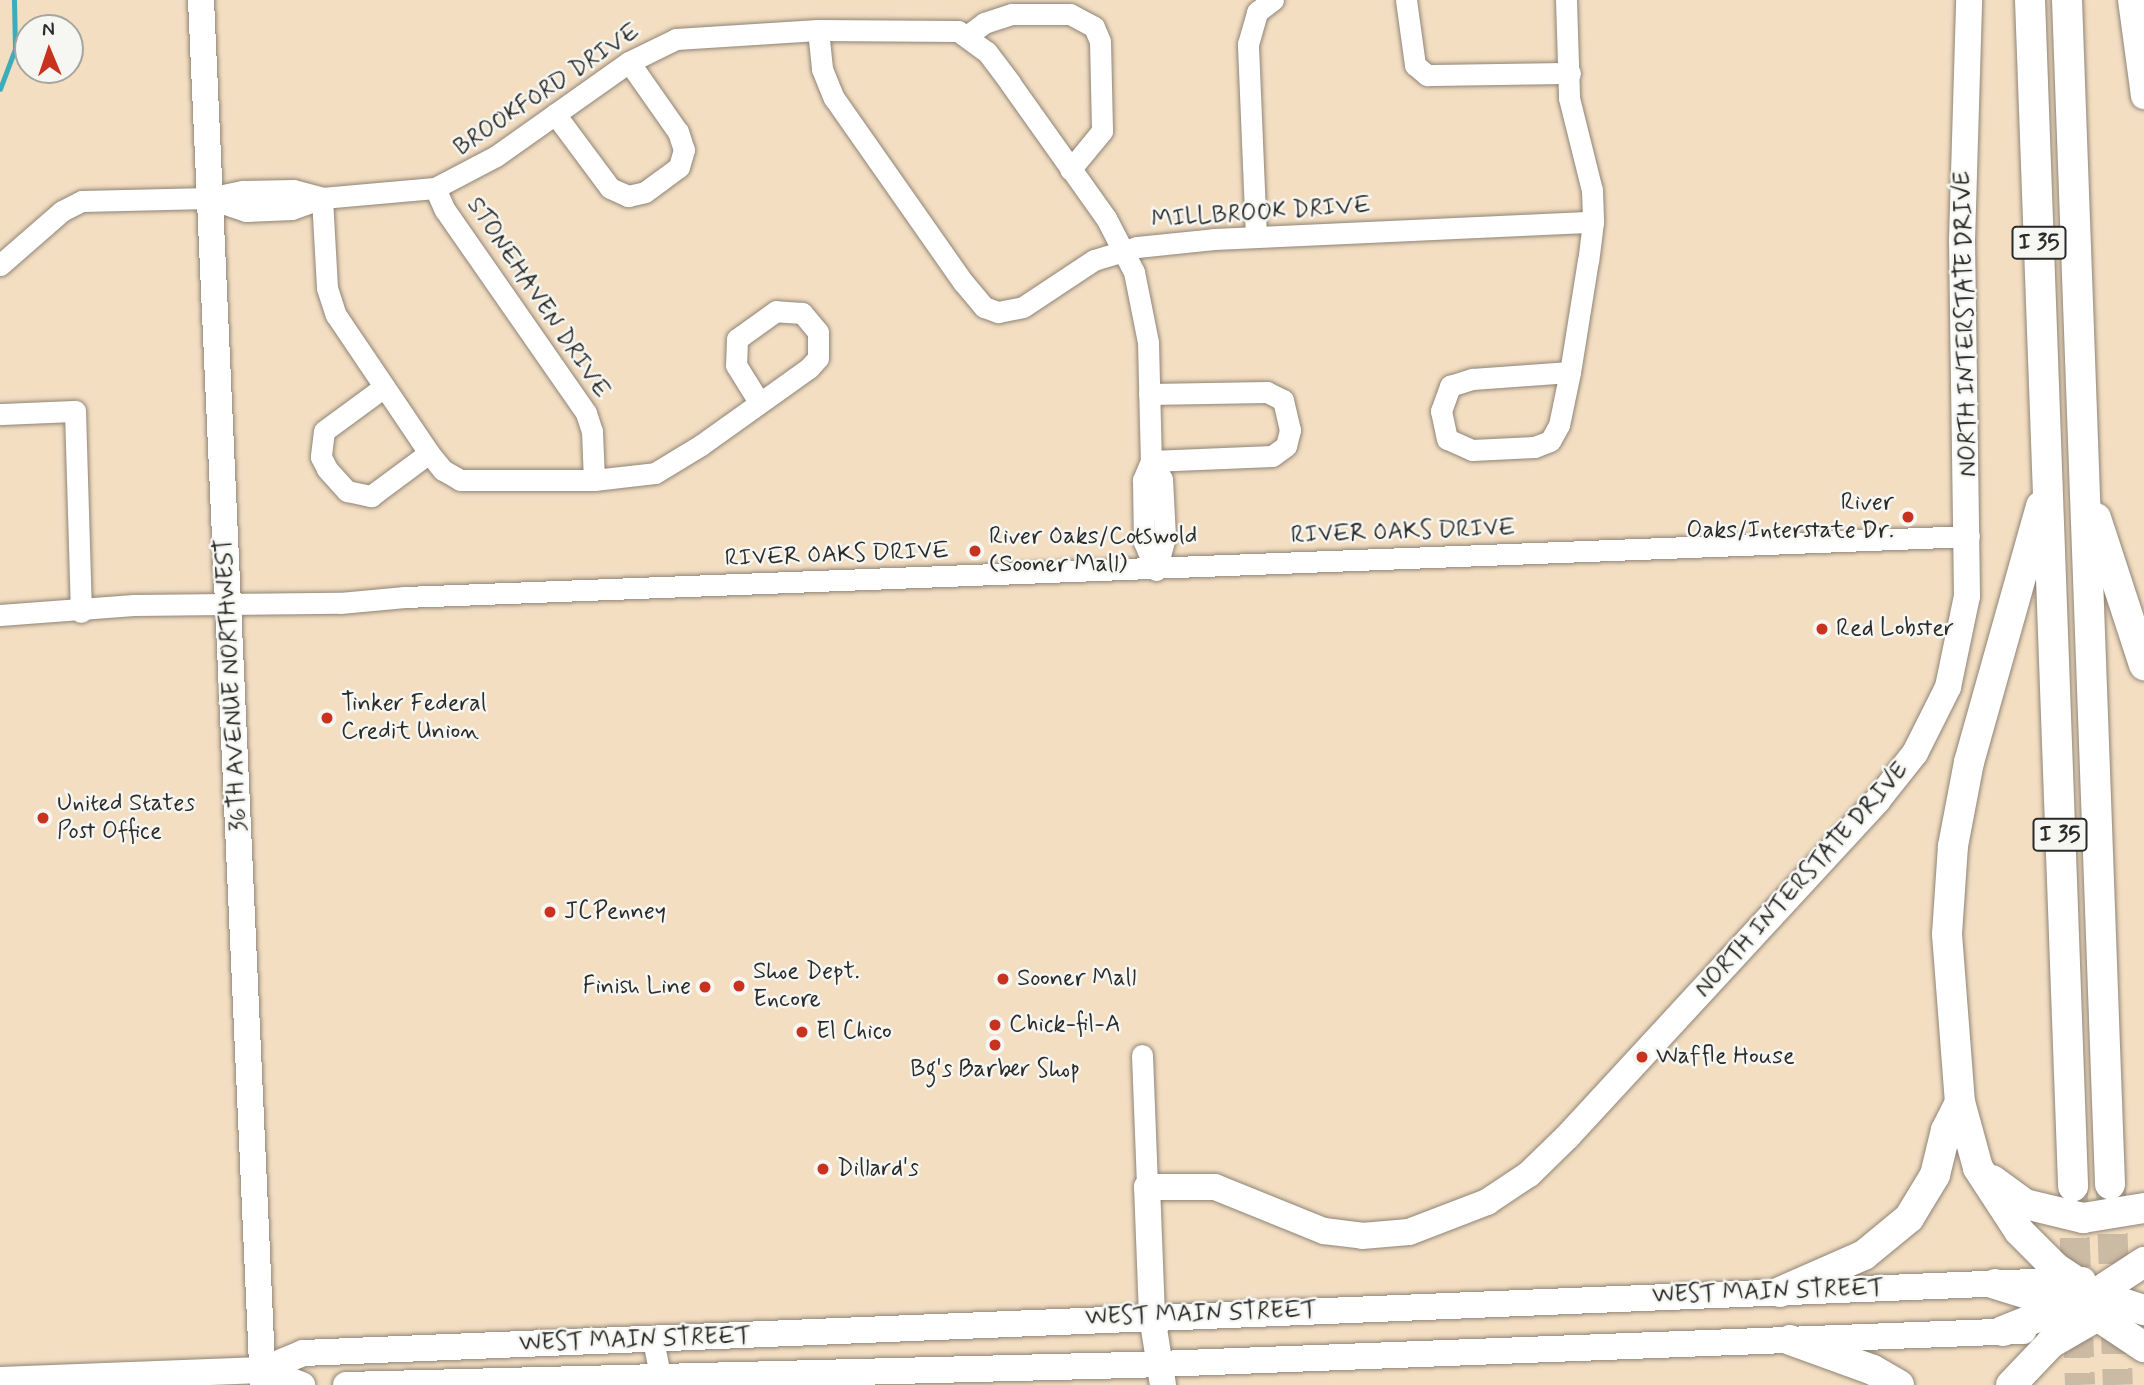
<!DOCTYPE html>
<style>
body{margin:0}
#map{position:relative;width:2144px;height:1385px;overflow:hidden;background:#f3dec2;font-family:Mynerve,sans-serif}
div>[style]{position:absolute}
.stream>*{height:4.5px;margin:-2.25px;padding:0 2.25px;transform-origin:2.25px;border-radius:2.25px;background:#3dadb9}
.highway-tunnel>*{height:30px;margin-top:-15px;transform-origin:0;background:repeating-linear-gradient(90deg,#cbbaa4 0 30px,transparent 0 45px)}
.roads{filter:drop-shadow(0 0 2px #8f8476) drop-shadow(0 0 2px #8f8476)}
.minor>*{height:21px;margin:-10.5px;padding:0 10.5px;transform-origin:10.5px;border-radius:10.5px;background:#fff}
.major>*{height:26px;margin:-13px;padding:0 13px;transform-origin:13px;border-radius:13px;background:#fff}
.highway>*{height:30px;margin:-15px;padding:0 15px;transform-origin:15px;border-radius:15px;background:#fff}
.dots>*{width:19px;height:19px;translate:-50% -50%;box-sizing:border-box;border:4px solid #f6f6f2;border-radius:50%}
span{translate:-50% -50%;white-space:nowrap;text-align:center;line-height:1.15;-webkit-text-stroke:5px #f6f6f2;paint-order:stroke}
.shield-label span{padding:2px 5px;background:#f6f6f2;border:2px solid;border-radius:5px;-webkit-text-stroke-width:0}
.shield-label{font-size:23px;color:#2b2b2b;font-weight:700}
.street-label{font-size:24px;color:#2b2b2b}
.poi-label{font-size:24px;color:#2b2b2b}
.right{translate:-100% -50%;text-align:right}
.left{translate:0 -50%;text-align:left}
.north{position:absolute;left:14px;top:14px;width:70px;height:70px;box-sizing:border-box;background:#f6f6f2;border:2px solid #a5a5a2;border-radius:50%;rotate:358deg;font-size:19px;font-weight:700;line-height:28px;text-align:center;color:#2b2b2b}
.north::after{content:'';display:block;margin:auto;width:24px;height:32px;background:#c8321e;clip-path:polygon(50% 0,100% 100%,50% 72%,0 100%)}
</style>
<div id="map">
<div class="stream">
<i style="left:0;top:89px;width:43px;rotate:-69.4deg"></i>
<i style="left:15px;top:49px;width:49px;rotate:-91.2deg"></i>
</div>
<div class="highway-tunnel">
<i style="left:2111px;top:1189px;width:196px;rotate:88deg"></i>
<i style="left:2073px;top:1193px;width:192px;rotate:87.9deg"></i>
</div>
<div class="roads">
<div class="minor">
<i style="left:1406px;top:0;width:66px;rotate:82.1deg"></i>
<i style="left:1415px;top:65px;width:16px;rotate:40deg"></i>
<i style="left:1427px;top:75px;width:143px;rotate:-0.8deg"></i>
<i style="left:1566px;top:0;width:98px;rotate:88.2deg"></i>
<i style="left:1569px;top:98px;width:95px;rotate:76deg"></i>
<i style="left:1592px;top:190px;width:32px;rotate:88deg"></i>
<i style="left:1593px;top:222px;width:38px;rotate:97deg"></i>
<i style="left:1588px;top:260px;width:113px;rotate:99.1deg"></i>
<i style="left:1570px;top:372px;width:54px;rotate:101.7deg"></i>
<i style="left:1559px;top:425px;width:18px;rotate:119deg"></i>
<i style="left:1550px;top:441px;width:17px;rotate:159deg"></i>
<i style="left:1534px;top:447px;width:62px;rotate:177.2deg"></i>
<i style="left:1472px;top:450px;width:27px;rotate:-156deg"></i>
<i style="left:1447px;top:439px;width:29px;rotate:-102deg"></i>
<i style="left:1441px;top:411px;width:27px;rotate:-70deg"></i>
<i style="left:1450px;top:386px;width:23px;rotate:-18deg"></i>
<i style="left:1472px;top:379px;width:98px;rotate:-4.1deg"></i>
<i style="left:818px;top:30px;width:39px;rotate:84deg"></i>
<i style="left:822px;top:69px;width:31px;rotate:68deg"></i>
<i style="left:834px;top:98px;width:225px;rotate:55deg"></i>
<i style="left:963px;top:282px;width:33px;rotate:50deg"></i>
<i style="left:984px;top:307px;width:15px;rotate:20deg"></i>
<i style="left:998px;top:312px;width:25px;rotate:-11deg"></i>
<i style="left:1023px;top:307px;width:85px;rotate:-33.5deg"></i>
<i style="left:1094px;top:260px;width:45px;rotate:-16.8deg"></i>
<i style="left:1137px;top:247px;width:77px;rotate:-5.9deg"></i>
<i style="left:1214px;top:239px;width:379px;rotate:-2.6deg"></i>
<i style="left:967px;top:36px;width:21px;rotate:-37deg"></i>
<i style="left:984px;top:23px;width:29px;rotate:-18deg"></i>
<i style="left:1012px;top:14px;width:58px"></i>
<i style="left:1070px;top:14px;width:27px;rotate:28deg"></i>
<i style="left:1094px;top:27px;width:15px;rotate:67deg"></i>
<i style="left:1100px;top:41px;width:90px;rotate:88.7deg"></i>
<i style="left:1102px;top:131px;width:50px;rotate:129.4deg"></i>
<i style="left:555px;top:114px;width:92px;rotate:53.4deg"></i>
<i style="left:610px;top:188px;width:20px;rotate:24deg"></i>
<i style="left:628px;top:196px;width:17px;rotate:-13deg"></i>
<i style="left:645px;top:192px;width:42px;rotate:-36.3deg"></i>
<i style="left:679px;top:167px;width:18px;rotate:-74deg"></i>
<i style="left:684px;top:150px;width:19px;rotate:-108deg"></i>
<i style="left:678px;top:132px;width:85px;rotate:-125deg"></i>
<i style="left:435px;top:188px;width:24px;rotate:66deg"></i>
<i style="left:445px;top:210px;width:247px;rotate:55.2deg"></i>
<i style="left:586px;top:413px;width:19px;rotate:72deg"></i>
<i style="left:592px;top:431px;width:49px;rotate:87.7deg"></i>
<i style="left:322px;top:198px;width:90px;rotate:86.8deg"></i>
<i style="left:327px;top:288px;width:28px;rotate:72deg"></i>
<i style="left:336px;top:315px;width:166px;rotate:56deg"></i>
<i style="left:429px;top:453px;width:22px;rotate:51deg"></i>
<i style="left:443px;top:470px;width:20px;rotate:30deg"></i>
<i style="left:460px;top:480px;width:134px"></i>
<i style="left:594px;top:480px;width:61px;rotate:-6.5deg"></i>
<i style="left:655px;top:473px;width:54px;rotate:-31.3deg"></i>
<i style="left:701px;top:445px;width:133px;rotate:-35.5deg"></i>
<i style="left:809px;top:368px;width:13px;rotate:-48deg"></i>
<i style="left:818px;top:358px;width:26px;rotate:-90deg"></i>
<i style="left:818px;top:332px;width:25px;rotate:-130deg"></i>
<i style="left:802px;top:313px;width:26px;rotate:-176deg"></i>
<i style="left:776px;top:311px;width:48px;rotate:144.3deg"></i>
<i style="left:737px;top:339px;width:26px;rotate:92deg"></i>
<i style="left:736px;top:365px;width:44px;rotate:58.1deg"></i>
<i style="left:211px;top:199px;width:37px;rotate:19deg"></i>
<i style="left:246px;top:211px;width:46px;rotate:-2.5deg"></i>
<i style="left:292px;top:209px;width:32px;rotate:-20deg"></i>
<i style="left:1256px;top:237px;width:193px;rotate:-92.4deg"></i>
<i style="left:1248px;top:44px;width:33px;rotate:-74deg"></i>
<i style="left:1257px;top:12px;width:20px;rotate:-37deg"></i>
<i style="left:0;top:265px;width:82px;rotate:-41.1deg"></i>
<i style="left:62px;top:211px;width:22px;rotate:-27deg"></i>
<i style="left:82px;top:201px;width:127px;rotate:-1.4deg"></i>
<i style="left:209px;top:198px;width:35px;rotate:-12deg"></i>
<i style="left:243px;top:191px;width:50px;rotate:-1.1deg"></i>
<i style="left:293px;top:190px;width:30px;rotate:15deg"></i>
<i style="left:322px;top:198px;width:113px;rotate:-5.1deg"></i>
<i style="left:435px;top:188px;width:69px;rotate:-27.7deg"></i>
<i style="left:496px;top:156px;width:163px;rotate:-35.3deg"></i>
<i style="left:629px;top:62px;width:52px;rotate:-26.1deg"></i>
<i style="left:676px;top:39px;width:142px;rotate:-3.6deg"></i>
<i style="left:818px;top:30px;width:140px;rotate:0.4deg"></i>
<i style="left:958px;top:31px;width:36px;rotate:36deg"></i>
<i style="left:987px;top:52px;width:39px;rotate:53deg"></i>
<i style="left:1010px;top:83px;width:166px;rotate:54.6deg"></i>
<i style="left:1106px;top:218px;width:61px;rotate:62.6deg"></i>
<i style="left:1134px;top:272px;width:71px;rotate:78.7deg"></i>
<i style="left:1148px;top:342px;width:119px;rotate:88.6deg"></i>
<i style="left:1151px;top:461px;width:21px;rotate:113deg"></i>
<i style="left:1143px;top:480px;width:62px;rotate:89.1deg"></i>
<i style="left:1144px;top:542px;width:30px;rotate:67deg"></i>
<i style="left:384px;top:387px;width:74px;rotate:143.7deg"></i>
<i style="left:324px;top:431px;width:26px;rotate:97deg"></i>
<i style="left:321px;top:457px;width:13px;rotate:63deg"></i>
<i style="left:327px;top:469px;width:30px;rotate:48deg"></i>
<i style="left:347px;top:491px;width:25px;rotate:12deg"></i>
<i style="left:371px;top:496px;width:72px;rotate:-36.6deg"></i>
<i style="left:1149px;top:394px;width:118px;rotate:-1deg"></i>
<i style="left:1267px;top:392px;width:18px;rotate:27deg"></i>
<i style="left:1283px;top:400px;width:31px;rotate:77deg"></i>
<i style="left:1290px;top:430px;width:16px;rotate:104deg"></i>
<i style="left:1286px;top:446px;width:17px;rotate:144deg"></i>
<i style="left:1272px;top:456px;width:121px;rotate:177.6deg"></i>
<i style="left:0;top:414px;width:75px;rotate:-2.3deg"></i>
<i style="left:75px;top:411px;width:201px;rotate:88.3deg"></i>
<i style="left:1151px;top:461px;width:21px;rotate:59deg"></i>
<i style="left:1162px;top:479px;width:58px;rotate:87deg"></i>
<i style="left:1165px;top:537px;width:34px;rotate:105deg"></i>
<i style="left:0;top:615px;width:134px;rotate:-4.3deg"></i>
<i style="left:134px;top:605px;width:206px;rotate:-0.6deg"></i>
<i style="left:340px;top:603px;width:65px;rotate:-5.3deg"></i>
<i style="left:405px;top:597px;width:1565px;rotate:-2.23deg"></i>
<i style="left:1142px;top:1055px;width:132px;rotate:87.8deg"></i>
<i style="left:653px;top:1340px;width:46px;rotate:78.7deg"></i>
</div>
<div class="major">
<i style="left:201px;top:0;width:1386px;rotate:87.44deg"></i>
<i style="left:2131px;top:0;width:97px;rotate:82.3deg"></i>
<i style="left:262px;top:1370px;width:43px;rotate:20.6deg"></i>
<i style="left:0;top:1380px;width:262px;rotate:-2.2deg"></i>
<i style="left:262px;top:1370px;width:44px;rotate:-22.5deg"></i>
<i style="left:303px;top:1353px;width:1781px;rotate:-2.35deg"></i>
<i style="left:346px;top:1385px;width:787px;rotate:-1.46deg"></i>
<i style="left:1133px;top:1365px;width:891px;rotate:-2.19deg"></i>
<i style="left:1163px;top:1385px;width:70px;rotate:-99.1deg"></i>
<i style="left:1152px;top:1316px;width:129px;rotate:-92.2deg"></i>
<i style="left:1147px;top:1187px;width:68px"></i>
<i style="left:1215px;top:1187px;width:118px;rotate:22deg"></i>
<i style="left:1324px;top:1231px;width:38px;rotate:7deg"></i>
<i style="left:1362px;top:1236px;width:47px;rotate:-4.9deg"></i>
<i style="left:1409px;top:1232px;width:84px;rotate:-21deg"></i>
<i style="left:1487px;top:1202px;width:50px;rotate:-33.7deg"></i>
<i style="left:1529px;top:1174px;width:54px;rotate:-44.3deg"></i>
<i style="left:1568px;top:1136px;width:456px;rotate:-47.3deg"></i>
<i style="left:1877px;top:801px;width:61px;rotate:-51.6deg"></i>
<i style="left:1915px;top:753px;width:74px;rotate:-63.4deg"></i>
<i style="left:1948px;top:687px;width:93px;rotate:-78.2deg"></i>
<i style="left:1967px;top:596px;width:355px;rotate:-90.8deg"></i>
<i style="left:1962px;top:241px;width:241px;rotate:-88.3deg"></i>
</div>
<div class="highway">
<i style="left:2030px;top:0;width:1187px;rotate:87.92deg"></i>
<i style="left:2067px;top:0;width:1185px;rotate:87.92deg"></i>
<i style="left:2041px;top:506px;width:266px;rotate:105.7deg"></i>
<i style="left:1969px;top:762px;width:86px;rotate:100.8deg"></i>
<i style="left:1953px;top:846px;width:88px;rotate:93.9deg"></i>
<i style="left:1947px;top:934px;width:169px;rotate:85.6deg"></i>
<i style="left:1960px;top:1102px;width:68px;rotate:74.7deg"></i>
<i style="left:1978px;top:1168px;width:75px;rotate:56.9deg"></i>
<i style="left:2019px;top:1231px;width:52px;rotate:45deg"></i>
<i style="left:2056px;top:1268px;width:47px;rotate:33.7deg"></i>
<i style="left:2095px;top:1294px;width:52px;rotate:18.1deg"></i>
<i style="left:2096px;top:518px;width:155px;rotate:71.9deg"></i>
<i style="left:1992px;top:1180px;width:41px;rotate:36deg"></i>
<i style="left:2025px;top:1204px;width:60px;rotate:13.6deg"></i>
<i style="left:2083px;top:1218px;width:62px;rotate:-9.3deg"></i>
<i style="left:1995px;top:1284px;width:106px;rotate:17.1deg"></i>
<i style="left:2096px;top:1315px;width:58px;rotate:33.7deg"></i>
<i style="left:1780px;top:1292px;width:92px;rotate:-23.8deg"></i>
<i style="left:1864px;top:1255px;width:58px;rotate:-39.4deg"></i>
<i style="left:1909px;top:1218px;width:50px;rotate:-58.8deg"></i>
<i style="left:1935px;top:1175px;width:46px;rotate:-76.3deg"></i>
<i style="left:1946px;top:1130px;width:31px;rotate:-63deg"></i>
<i style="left:2003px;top:1331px;width:99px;rotate:-21.9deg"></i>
<i style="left:2095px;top:1294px;width:59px;rotate:-33.1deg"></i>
<i style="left:1790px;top:1340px;width:88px;rotate:19.9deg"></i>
<i style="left:1873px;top:1370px;width:30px;rotate:30deg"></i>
<i style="left:2011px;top:1385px;width:58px;rotate:-46.4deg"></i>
<i style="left:2051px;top:1343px;width:66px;rotate:-30.1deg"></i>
</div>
</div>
<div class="dots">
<i style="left:1908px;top:517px;background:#c8321e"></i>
<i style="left:975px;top:551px;background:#c8321e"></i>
<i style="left:1822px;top:629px;background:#c8321e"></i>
<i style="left:327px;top:718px;background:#c8321e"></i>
<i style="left:43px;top:818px;background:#c8321e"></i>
<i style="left:550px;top:912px;background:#c8321e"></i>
<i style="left:1003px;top:979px;background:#c8321e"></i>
<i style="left:739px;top:986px;background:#c8321e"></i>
<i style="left:705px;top:987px;background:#c8321e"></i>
<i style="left:995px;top:1025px;background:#c8321e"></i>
<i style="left:802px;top:1032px;background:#c8321e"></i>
<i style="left:995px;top:1045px;background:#c8321e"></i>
<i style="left:1642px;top:1057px;background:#c8321e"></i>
<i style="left:823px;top:1169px;background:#c8321e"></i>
</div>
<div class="shield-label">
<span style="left:2039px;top:243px">I 35</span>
<span style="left:2060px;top:835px">I 35</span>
</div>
<div class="street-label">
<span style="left:547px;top:90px;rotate:-34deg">BROOKFORD DRIVE</span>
<span style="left:1261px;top:213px;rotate:-4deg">MILLBROOK DRIVE</span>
<span style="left:538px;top:298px;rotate:56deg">STONEHAVEN DRIVE</span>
<span style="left:1966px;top:324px;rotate:-91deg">NORTH INTERSTATE DRIVE</span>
<span style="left:1403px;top:532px;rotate:-2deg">RIVER OAKS DRIVE</span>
<span style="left:837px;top:555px;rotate:-2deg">RIVER OAKS DRIVE</span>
<span style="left:232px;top:685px;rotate:-93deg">36TH AVENUE NORTHWEST</span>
<span style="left:1802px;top:880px;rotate:-48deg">NORTH INTERSTATE DRIVE</span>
<span style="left:1768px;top:1292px;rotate:-2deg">WEST MAIN STREET</span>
<span style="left:1201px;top:1314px;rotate:-2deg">WEST MAIN STREET</span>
<span style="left:635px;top:1340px;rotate:-2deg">WEST MAIN STREET</span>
</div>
<div class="poi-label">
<span class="right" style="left:1894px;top:517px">River<br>Oaks/Interstate Dr.</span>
<span class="left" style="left:989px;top:551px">River Oaks/Cotswold<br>(Sooner Mall)</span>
<span class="left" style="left:1836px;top:629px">Red Lobster</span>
<span class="left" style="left:341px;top:718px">Tinker Federal<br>Credit Union</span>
<span class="left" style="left:57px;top:818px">United States<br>Post Office</span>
<span class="left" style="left:564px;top:912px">JCPenney</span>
<span class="left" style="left:753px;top:986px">Shoe Dept.<br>Encore</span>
<span class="left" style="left:1017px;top:979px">Sooner Mall</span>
<span class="right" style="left:691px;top:987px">Finish Line</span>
<span class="left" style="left:1009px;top:1025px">Chick-fil-A</span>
<span class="left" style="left:816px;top:1032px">El Chico</span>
<span class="left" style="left:1656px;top:1057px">Waffle House</span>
<span style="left:995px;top:1070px">Bg's Barber Shop</span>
<span class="left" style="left:837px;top:1169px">Dillard's</span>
</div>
<div class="north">N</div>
</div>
